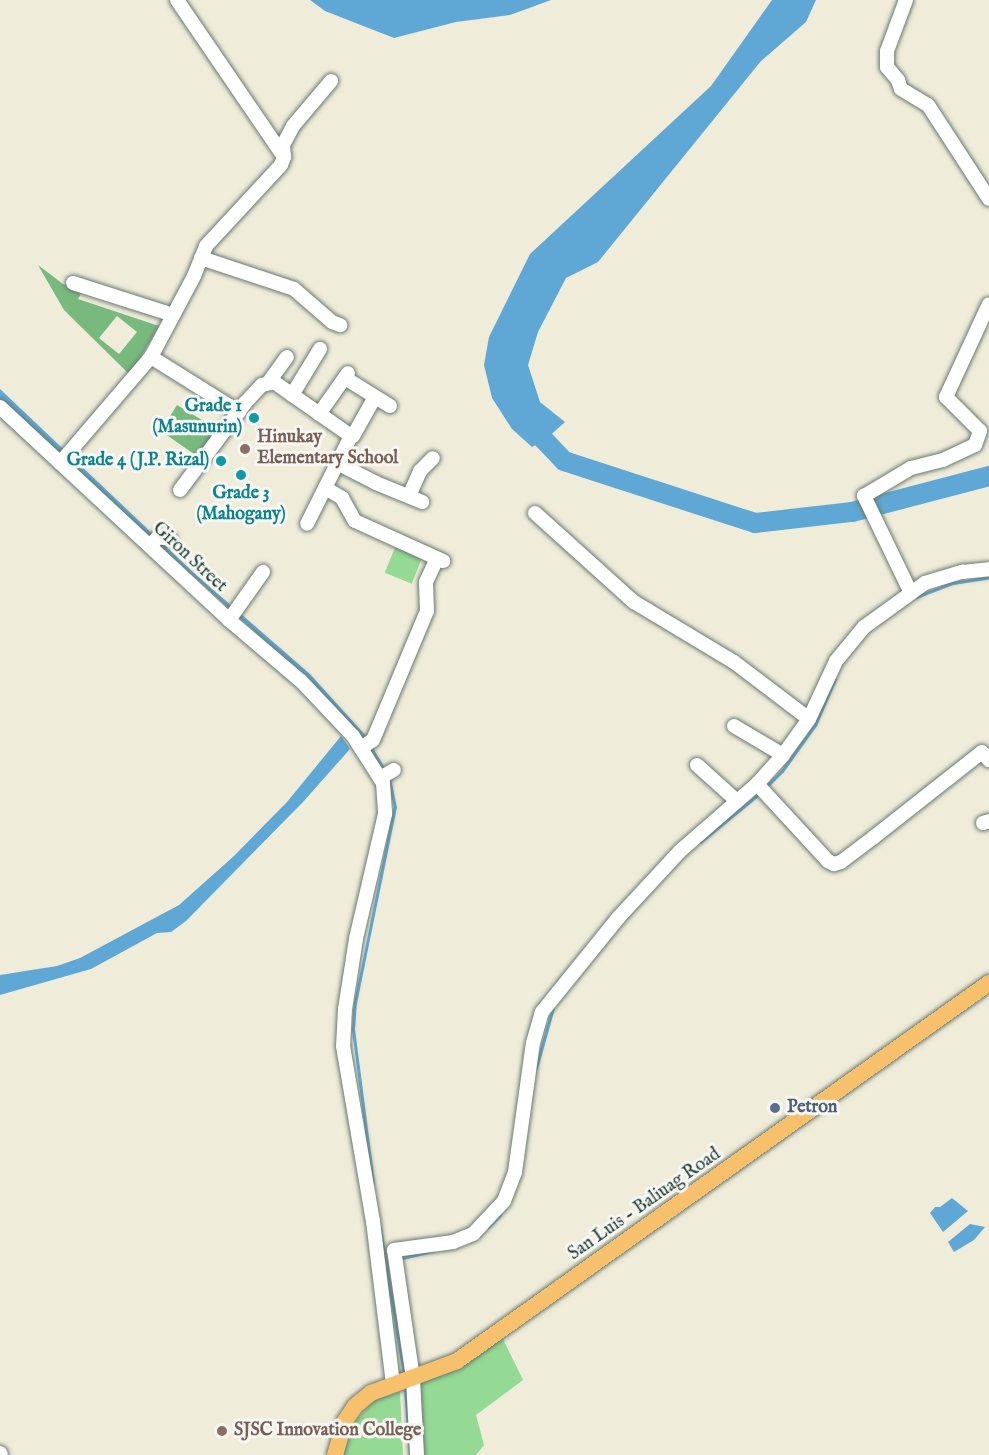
<!DOCTYPE html>
<style>
body{margin:0}
#map{position:relative;width:989px;height:1455px;overflow:hidden;background:#f0ecda;font-family:"IM FELL English",serif}
div>[style]{position:absolute}
.green>*{inset:0;background:#95da94;transform-origin:0 0}
.forest>*{inset:0;background:#78ba7e}
.water>*{inset:0;background:#5fa8d6}
.stream>*{height:3px;margin:-1.5px;padding:0 1.5px;transform-origin:1.5px;border-radius:1.5px;background:#5fa8d6}
.river>*{height:20px;margin:-10px;padding:0 10px;transform-origin:10px;border-radius:10px;background:#5fa8d6}
.roads{filter:drop-shadow(0 0 2px #687a6e) drop-shadow(0 0 2px #687a6e)}
.minor>*{height:14px;margin:-7px;padding:0 7px;transform-origin:7px;border-radius:7px;background:#fff}
.major>*{height:16px;margin:-8px;padding:0 8px;transform-origin:8px;border-radius:8px;background:#f7c06c}
.dots>*{width:16px;height:16px;translate:-50% -50%;box-sizing:border-box;border:3px solid #f6f6f2;border-radius:50%}
span{translate:-50% -50%;white-space:nowrap;text-align:center;line-height:1.15;-webkit-text-stroke:6px #f6f6f2;paint-order:stroke}
.culture-label{font-size:18px;color:#0d838f;font-weight:700}
.right{translate:-100% -50%;text-align:right}
.education-label{font-size:18px;color:#785e54;font-weight:700}
.left{translate:0 -50%;text-align:left}
.street-label{font-size:18px;color:#1f3d34}
.service-label{font-size:18px;color:#4e5e75;font-weight:700}
</style>
<div id="map">
<div class="green">
<i style="left:396px;top:545px;width:29px;height:30px;rotate:22deg"></i>
<i style="clip-path:polygon(502px 1337px,523px 1380px,476px 1415px,484px 1445px,476px 1455px,421px 1455px,417px 1383px)"></i>
<i style="clip-path:polygon(400px 1392px,403px 1455px,343px 1455px,356px 1420px,374px 1400px)"></i>
</div>
<div class="forest">
<i style="clip-path:polygon(evenodd,38px 265px,63px 284px,83px 290px,78px 299px,159px 326px,130px 375px,64px 310px,38px 265px,117px 316px,137px 332px,119px 354px,99px 338px,117px 316px)"></i>
<i style="clip-path:polygon(177px 405px,222px 432px,201px 459px,161px 431px)"></i>
</div>
<div class="water">
<i style="clip-path:polygon(310px 0,551px 0,510px 15px,456px 22px,394px 38px,325px 11px)"></i>
<i style="clip-path:polygon(772px 0,816px 0,806px 22px,761px 61px,598px 262px,566px 278px,538px 332px,528px 365px,540px 402px,565px 422px,545px 440px,532px 447px,512px 429px,492px 398px,484px 365px,489px 337px,530px 254px,711px 86px)"></i>
<i style="clip-path:polygon(0 389px,194px 573px,310px 674px,366px 736px,361px 740px,275px 650px,15px 415px,0 400px)"></i>
<i style="clip-path:polygon(341px 736px,350px 749px,303px 802px,186px 921px,171px 932px,157px 933px,91px 969px,0 995px,0 975px,57px 966px,80px 958px,179px 905px,234px 856px,287px 802px)"></i>
<i style="clip-path:polygon(952px 1198px,968px 1211px,943px 1232px,930px 1213px,935px 1207px,940px 1207px)"></i>
<i style="clip-path:polygon(970px 1224px,985px 1227px,974px 1240px,954px 1252px,948px 1242px)"></i>
</div>
<div class="stream">
<i style="left:916px;top:597px;width:40px;rotate:-21deg"></i>
<i style="left:953px;top:583px;width:36px;rotate:-9deg"></i>
<i style="left:371px;top:748px;width:26px;rotate:59deg"></i>
<i style="left:765px;top:788px;width:24px;rotate:-45deg"></i>
<i style="left:782px;top:771px;width:57px;rotate:-54.3deg"></i>
<i style="left:815px;top:725px;width:50px;rotate:-66.5deg"></i>
<i style="left:700px;top:842px;width:77px;rotate:-39.2deg"></i>
<i style="left:536px;top:1068px;width:62px;rotate:-74.2deg"></i>
<i style="left:373px;top:1183px;width:155px;rotate:-97.4deg"></i>
<i style="left:353px;top:1029px;width:26px;rotate:-86deg"></i>
<i style="left:355px;top:1003px;width:200px;rotate:-78.5deg"></i>
<i style="left:395px;top:807px;width:29px;rotate:-102deg"></i>
<i style="left:488px;top:1227px;width:17px;rotate:-45deg"></i>
<i style="left:380px;top:1228px;width:148px;rotate:80.7deg"></i>
<i style="left:398px;top:1259px;width:36px;rotate:-13deg"></i>
<i style="left:405px;top:1388px;width:67px;rotate:85.7deg"></i>
</div>
<div class="river">
<i style="left:527px;top:422px;width:54px;rotate:46.5deg"></i>
<i style="left:564px;top:461px;width:201px;rotate:18deg"></i>
<i style="left:755px;top:523px;width:98px;rotate:-6.5deg"></i>
<i style="left:852px;top:512px;width:142px;rotate:-14.7deg"></i>
</div>
<div class="roads">
<div class="minor">
<i style="left:177px;top:0;width:190px;rotate:55.7deg"></i>
<i style="left:906px;top:0;width:54px;rotate:110.4deg"></i>
<i style="left:887px;top:51px;width:16px;rotate:90deg"></i>
<i style="left:887px;top:67px;width:17px;rotate:50deg"></i>
<i style="left:898px;top:80px;width:9px;rotate:72deg"></i>
<i style="left:901px;top:89px;width:31px;rotate:31deg"></i>
<i style="left:928px;top:105px;width:112px;rotate:57deg"></i>
<i style="left:201px;top:258px;width:98px;rotate:18.4deg"></i>
<i style="left:294px;top:289px;width:50px;rotate:41deg"></i>
<i style="left:332px;top:322px;width:9px;rotate:21deg"></i>
<i style="left:73px;top:283px;width:105px;rotate:17.7deg"></i>
<i style="left:151px;top:357px;width:104px;rotate:32deg"></i>
<i style="left:345px;top:378px;width:53px;rotate:31.9deg"></i>
<i style="left:268px;top:383px;width:32px;rotate:-54deg"></i>
<i style="left:292px;top:395px;width:54px;rotate:-58.7deg"></i>
<i style="left:0;top:407px;width:313px;rotate:42.9deg"></i>
<i style="left:229px;top:620px;width:94px;rotate:40.3deg"></i>
<i style="left:301px;top:681px;width:76px;rotate:46.6deg"></i>
<i style="left:353px;top:736px;width:56px;rotate:57.4deg"></i>
<i style="left:383px;top:783px;width:31px;rotate:86deg"></i>
<i style="left:385px;top:814px;width:128px;rotate:103.1deg"></i>
<i style="left:356px;top:939px;width:71px;rotate:98.9deg"></i>
<i style="left:345px;top:1009px;width:37px;rotate:93deg"></i>
<i style="left:343px;top:1046px;width:178px;rotate:80.3deg"></i>
<i style="left:373px;top:1221px;width:163px;rotate:83deg"></i>
<i style="left:319px;top:414px;width:50px;rotate:-54.7deg"></i>
<i style="left:353px;top:436px;width:45px;rotate:-60.6deg"></i>
<i style="left:60px;top:463px;width:140px;rotate:-49.4deg"></i>
<i style="left:151px;top:357px;width:92px;rotate:-62deg"></i>
<i style="left:194px;top:276px;width:32px;rotate:-68deg"></i>
<i style="left:206px;top:246px;width:110px;rotate:-47.2deg"></i>
<i style="left:281px;top:165px;width:9px;rotate:-69deg"></i>
<i style="left:284px;top:157px;width:12px;rotate:-95deg"></i>
<i style="left:283px;top:145px;width:21px;rotate:-62deg"></i>
<i style="left:293px;top:126px;width:59px;rotate:-49.8deg"></i>
<i style="left:337px;top:463px;width:44px;rotate:27.1deg"></i>
<i style="left:376px;top:483px;width:50px;rotate:22.4deg"></i>
<i style="left:325px;top:488px;width:20px;rotate:30deg"></i>
<i style="left:342px;top:498px;width:26px;rotate:61deg"></i>
<i style="left:355px;top:521px;width:97px;rotate:24.4deg"></i>
<i style="left:180px;top:490px;width:109px;rotate:-53.2deg"></i>
<i style="left:245px;top:403px;width:25px;rotate:-47deg"></i>
<i style="left:262px;top:385px;width:12px;rotate:-14deg"></i>
<i style="left:274px;top:382px;width:94px;rotate:35deg"></i>
<i style="left:351px;top:436px;width:98px;rotate:116.6deg"></i>
<i style="left:409px;top:496px;width:27px;rotate:-66deg"></i>
<i style="left:420px;top:471px;width:18px;rotate:-45deg"></i>
<i style="left:535px;top:513px;width:133px;rotate:42deg"></i>
<i style="left:634px;top:602px;width:117px;rotate:31deg"></i>
<i style="left:734px;top:662px;width:94px;rotate:37.2deg"></i>
<i style="left:150px;top:546px;width:12px;rotate:-48deg"></i>
<i style="left:158px;top:537px;width:12px;rotate:9deg"></i>
<i style="left:910px;top:591px;width:106px;rotate:-115.8deg"></i>
<i style="left:864px;top:496px;width:55px;rotate:-30.8deg"></i>
<i style="left:911px;top:468px;width:33px;rotate:-14deg"></i>
<i style="left:943px;top:460px;width:35px;rotate:-25deg"></i>
<i style="left:975px;top:445px;width:15px;rotate:-70deg"></i>
<i style="left:980px;top:431px;width:48px;rotate:-135deg"></i>
<i style="left:946px;top:397px;width:102px;rotate:-65.2deg"></i>
<i style="left:229px;top:620px;width:59px;rotate:-54.7deg"></i>
<i style="left:734px;top:726px;width:57px;rotate:30.6deg"></i>
<i style="left:361px;top:748px;width:14px;rotate:-34deg"></i>
<i style="left:373px;top:740px;width:140px;rotate:-67.3deg"></i>
<i style="left:427px;top:611px;width:29px;rotate:-92deg"></i>
<i style="left:426px;top:582px;width:26px;rotate:-65deg"></i>
<i style="left:697px;top:765px;width:54px;rotate:42deg"></i>
<i style="left:380px;top:778px;width:16px;rotate:-30deg"></i>
<i style="left:757px;top:784px;width:105px;rotate:47.3deg"></i>
<i style="left:828px;top:861px;width:7px;rotate:27deg"></i>
<i style="left:834px;top:864px;width:7px;rotate:-16deg"></i>
<i style="left:841px;top:862px;width:41px;rotate:-37.1deg"></i>
<i style="left:874px;top:837px;width:137px;rotate:-38.2deg"></i>
<i style="left:982px;top:752px;width:11px;rotate:49deg"></i>
<i style="left:983px;top:823px;width:6px;rotate:-18deg"></i>
<i style="left:0;top:1453px;width:2px;rotate:63deg"></i>
<i style="left:417px;top:1455px;width:77px;rotate:-93deg"></i>
<i style="left:413px;top:1378px;width:129px;rotate:-98.4deg"></i>
<i style="left:394px;top:1250px;width:60px;rotate:-7.7deg"></i>
<i style="left:453px;top:1242px;width:22px;rotate:-22deg"></i>
<i style="left:473px;top:1234px;width:45px;rotate:-46.8deg"></i>
<i style="left:504px;top:1201px;width:31px;rotate:-69deg"></i>
<i style="left:515px;top:1172px;width:130px;rotate:-82.1deg"></i>
<i style="left:533px;top:1043px;width:32px;rotate:-74deg"></i>
<i style="left:542px;top:1012px;width:121px;rotate:-51deg"></i>
<i style="left:618px;top:918px;width:91px;rotate:-47.2deg"></i>
<i style="left:680px;top:851px;width:102px;rotate:-41deg"></i>
<i style="left:757px;top:784px;width:39px;rotate:-48deg"></i>
<i style="left:783px;top:755px;width:44px;rotate:-54.2deg"></i>
<i style="left:809px;top:719px;width:64px;rotate:-65deg"></i>
<i style="left:836px;top:661px;width:44px;rotate:-50.5deg"></i>
<i style="left:864px;top:627px;width:75px;rotate:-35.8deg"></i>
<i style="left:925px;top:583px;width:39px;rotate:-17deg"></i>
<i style="left:962px;top:572px;width:27px;rotate:-6deg"></i>
</div>
<div class="major">
<i style="left:335px;top:1455px;width:35px;rotate:-74deg"></i>
<i style="left:345px;top:1421px;width:18px;rotate:-56deg"></i>
<i style="left:355px;top:1406px;width:21px;rotate:-39deg"></i>
<i style="left:371px;top:1393px;width:92px;rotate:-20.4deg"></i>
<i style="left:457px;top:1361px;width:653px;rotate:-35.39deg"></i>
</div>
</div>
<div class="dots">
<i style="left:254px;top:418px;background:#0f9aa8"></i>
<i style="left:245px;top:449px;background:#8d6e63"></i>
<i style="left:221px;top:461px;background:#0f9aa8"></i>
<i style="left:241px;top:475px;background:#0f9aa8"></i>
<i style="left:775px;top:1108px;background:#5c6f8a"></i>
<i style="left:222px;top:1431px;background:#8d6e63"></i>
</div>
<div class="culture-label">
<span class="right" style="left:242px;top:418px">Grade 1<br>(Masunurin)</span>
<span class="right" style="left:209px;top:461px">Grade 4 (J.P. Rizal)</span>
<span style="left:241px;top:505px">Grade 3<br>(Mahogany)</span>
</div>
<div class="education-label">
<span class="left" style="left:257px;top:449px">Hinukay<br>Elementary School</span>
<span class="left" style="left:234px;top:1431px">SJSC Innovation College</span>
</div>
<div class="street-label">
<span style="left:189px;top:558px;rotate:43deg">Giron Street</span>
<span style="left:645px;top:1205px;rotate:-35deg">San Luis - Baliuag Road</span>
</div>
<div class="service-label">
<span class="left" style="left:787px;top:1108px">Petron</span>
</div>
</div>
